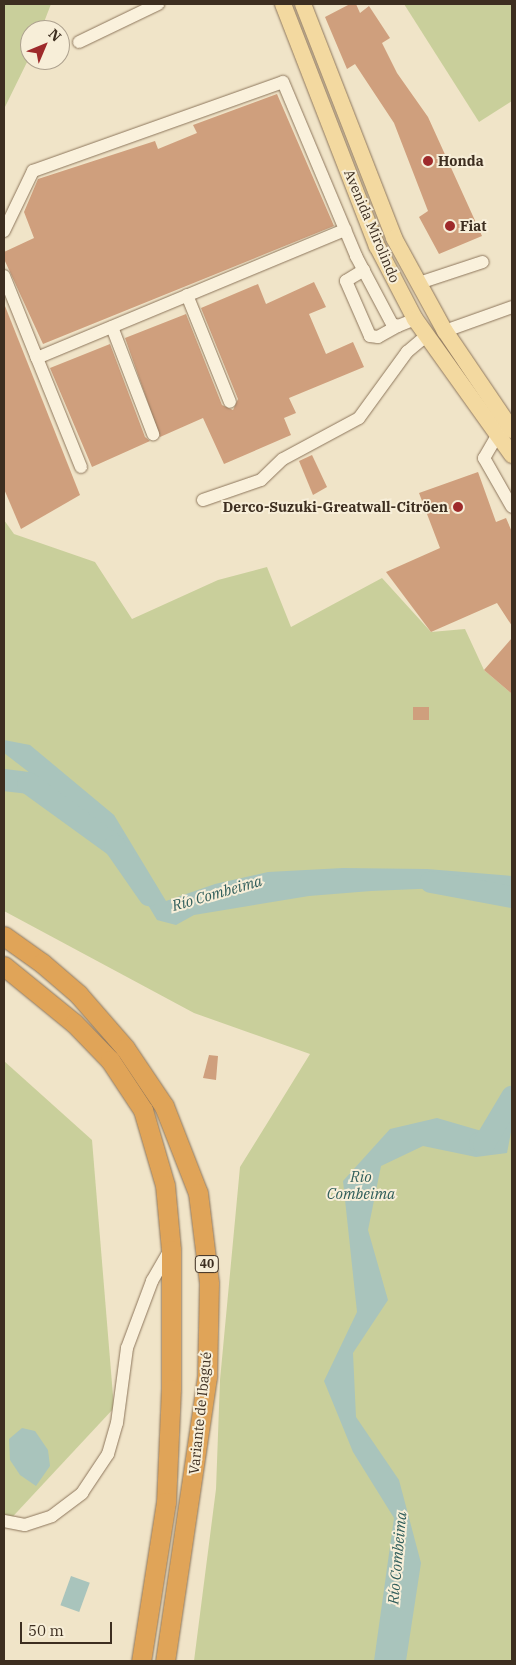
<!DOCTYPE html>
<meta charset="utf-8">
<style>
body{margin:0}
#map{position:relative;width:516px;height:1665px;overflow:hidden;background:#f0e4c8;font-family:"IBM Plex Serif",serif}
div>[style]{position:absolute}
.green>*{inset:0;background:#c9cf9b}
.water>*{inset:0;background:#a9c4bc;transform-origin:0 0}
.river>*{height:22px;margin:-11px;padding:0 11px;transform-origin:11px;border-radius:11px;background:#a9c4bc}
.building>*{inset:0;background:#cf9f7d;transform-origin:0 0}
.roads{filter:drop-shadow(0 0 1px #8d765c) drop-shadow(0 0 1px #8d765c)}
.minor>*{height:12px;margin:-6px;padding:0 6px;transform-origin:6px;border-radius:6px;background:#faf1dc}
.major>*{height:16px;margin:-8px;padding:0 8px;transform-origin:8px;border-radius:8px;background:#f3d9a0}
.highway>*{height:19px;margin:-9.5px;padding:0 9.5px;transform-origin:9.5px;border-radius:9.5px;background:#e0a458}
.dots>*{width:14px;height:14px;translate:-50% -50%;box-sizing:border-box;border:2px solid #f7eed8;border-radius:50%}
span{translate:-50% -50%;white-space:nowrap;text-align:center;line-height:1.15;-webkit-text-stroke:4px #f7eed8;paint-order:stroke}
.shield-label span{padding:1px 4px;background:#f7eed8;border:1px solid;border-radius:4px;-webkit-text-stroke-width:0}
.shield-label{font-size:12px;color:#3d2e20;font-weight:700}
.poi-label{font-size:14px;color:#3d2e20;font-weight:700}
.left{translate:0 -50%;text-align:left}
.right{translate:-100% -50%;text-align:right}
.street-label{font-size:14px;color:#3d2e20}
.water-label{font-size:15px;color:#2f5d5a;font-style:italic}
.frame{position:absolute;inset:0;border:5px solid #3d2e20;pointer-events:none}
.north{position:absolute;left:20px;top:20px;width:50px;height:50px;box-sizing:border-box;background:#f7eed8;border:1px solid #ada18e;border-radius:50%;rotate:45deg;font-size:14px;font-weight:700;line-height:20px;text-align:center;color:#3d2e20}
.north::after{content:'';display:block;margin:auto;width:18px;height:22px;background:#9e2a2b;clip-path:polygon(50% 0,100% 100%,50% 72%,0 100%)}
.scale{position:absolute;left:20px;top:1622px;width:92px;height:22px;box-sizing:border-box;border:2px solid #3d2e20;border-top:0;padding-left:6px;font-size:15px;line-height:18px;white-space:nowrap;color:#3d2e20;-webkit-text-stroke:4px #f7eed8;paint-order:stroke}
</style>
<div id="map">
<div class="green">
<i style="clip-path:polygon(4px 4px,51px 4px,41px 30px,30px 30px,30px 56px,4px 109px)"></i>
<i style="clip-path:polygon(404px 4px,512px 4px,512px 101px,479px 122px)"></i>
<i style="clip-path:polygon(4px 520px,14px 534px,95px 562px,132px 619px,218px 580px,267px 567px,291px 627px,382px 578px,431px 632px,465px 629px,484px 670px,512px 694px,512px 1661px,194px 1661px,216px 1489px,220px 1380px,240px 1167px,310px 1054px,194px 1013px,4px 911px)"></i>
<i style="clip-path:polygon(4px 1061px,92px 1140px,114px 1408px,4px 1526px)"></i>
</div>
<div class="water">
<i style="clip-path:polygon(4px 740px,30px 745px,114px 815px,166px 901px,215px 884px,268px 872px,343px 868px,427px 869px,512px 876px,512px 896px,488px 886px,371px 891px,309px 896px,194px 915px,176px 925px,157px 920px,142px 895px,127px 855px,70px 826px,52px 790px,4px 753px)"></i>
<i style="clip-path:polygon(512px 1106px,512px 1127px,507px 1153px,476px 1157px,423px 1146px,381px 1166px,368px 1230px,388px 1300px,353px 1353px,356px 1417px,399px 1480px,421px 1563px,406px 1661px,374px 1661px,394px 1518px,353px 1452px,324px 1381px,357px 1312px,343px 1181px,390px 1129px,437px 1118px,485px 1132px)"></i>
<i style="clip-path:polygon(22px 1428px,35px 1431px,48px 1450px,50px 1466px,36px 1486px,20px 1475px,10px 1460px,9px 1439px)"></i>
<i style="left:71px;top:1576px;width:20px;height:31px;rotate:20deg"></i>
</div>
<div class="river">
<i style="left:4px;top:780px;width:24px;rotate:7deg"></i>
<i style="left:28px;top:783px;width:107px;rotate:35.9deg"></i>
<i style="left:115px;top:846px;width:60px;rotate:55.2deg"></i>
<i style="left:431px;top:882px;width:82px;rotate:10.5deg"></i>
<i style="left:480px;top:1143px;width:4px;rotate:14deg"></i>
<i style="left:484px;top:1144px;width:55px;rotate:-59.2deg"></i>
</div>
<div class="building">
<i style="clip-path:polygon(350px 4px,356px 4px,360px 13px,369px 6px,390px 38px,382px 43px,397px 73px,428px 117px,482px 236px,439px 254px,419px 217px,428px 211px,394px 123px,355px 64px,347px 69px,325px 17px)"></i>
<i style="clip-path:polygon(277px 94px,334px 226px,43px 344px,4px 259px,4px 252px,34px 238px,24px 212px,38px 179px,155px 141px,158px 149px,197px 133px,193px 125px)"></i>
<i style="clip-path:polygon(314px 282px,326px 307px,309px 314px,326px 354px,353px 342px,364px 367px,289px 398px,296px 413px,284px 418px,291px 435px,224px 464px,203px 418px,160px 437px,125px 338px,186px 314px,222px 405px,233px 410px,238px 399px,201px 308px,258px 284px,266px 304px)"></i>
<i style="clip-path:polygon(5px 306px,80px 495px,21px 529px,4px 489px)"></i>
<i style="clip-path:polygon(110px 344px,145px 437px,150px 441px,92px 467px,50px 368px)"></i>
<i style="clip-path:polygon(312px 455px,327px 487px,313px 495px,299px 461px)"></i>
<i style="clip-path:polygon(478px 472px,496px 522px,506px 518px,512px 532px,512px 626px,497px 603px,431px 632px,386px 572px,440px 548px,419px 493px)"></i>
<i style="clip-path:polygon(512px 638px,512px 694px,484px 670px)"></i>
<i style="left:413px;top:707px;width:16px;height:13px"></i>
<i style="clip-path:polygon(209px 1055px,218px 1056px,216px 1080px,203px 1078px)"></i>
</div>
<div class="roads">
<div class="minor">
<i style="left:79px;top:42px;width:88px;rotate:-25.7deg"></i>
<i style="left:4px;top:231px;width:67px;rotate:-64.2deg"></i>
<i style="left:33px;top:171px;width:265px;rotate:-19.6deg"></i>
<i style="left:283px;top:82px;width:189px;rotate:67.2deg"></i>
<i style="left:356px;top:256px;width:77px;rotate:62.1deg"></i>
<i style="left:392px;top:324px;width:6px;rotate:18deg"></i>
<i style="left:398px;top:326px;width:18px;rotate:-22deg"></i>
<i style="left:364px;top:270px;width:21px;rotate:149deg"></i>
<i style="left:346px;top:281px;width:60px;rotate:66.4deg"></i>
<i style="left:370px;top:336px;width:8px;rotate:7deg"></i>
<i style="left:378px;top:337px;width:23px;rotate:-29deg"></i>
<i style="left:4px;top:276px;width:88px;rotate:68.1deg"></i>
<i style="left:419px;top:283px;width:67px;rotate:-18.2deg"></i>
<i style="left:187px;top:295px;width:115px;rotate:68.1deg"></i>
<i style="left:112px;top:327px;width:115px;rotate:69deg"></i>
<i style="left:445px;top:331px;width:71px;rotate:-19.7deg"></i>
<i style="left:498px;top:434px;width:28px;rotate:120deg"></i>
<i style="left:484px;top:458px;width:56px;rotate:60.3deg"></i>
<i style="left:81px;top:467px;width:118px;rotate:-112deg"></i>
<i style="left:37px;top:358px;width:334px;rotate:-22.6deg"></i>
<i style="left:203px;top:500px;width:61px;rotate:-19deg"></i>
<i style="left:261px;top:480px;width:30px;rotate:-44deg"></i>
<i style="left:283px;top:459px;width:86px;rotate:-28.3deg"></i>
<i style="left:359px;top:418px;width:82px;rotate:-54deg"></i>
<i style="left:407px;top:352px;width:25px;rotate:-40deg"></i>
<i style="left:4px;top:1521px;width:21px;rotate:11deg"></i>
<i style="left:25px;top:1525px;width:28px;rotate:-18deg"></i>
<i style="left:52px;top:1516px;width:38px;rotate:-37deg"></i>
<i style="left:82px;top:1493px;width:47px;rotate:-56.3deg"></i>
<i style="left:108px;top:1454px;width:32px;rotate:-74deg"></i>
<i style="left:117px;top:1423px;width:76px;rotate:-82.4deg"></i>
<i style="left:127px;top:1348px;width:72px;rotate:-69.5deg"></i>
<i style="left:152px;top:1281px;width:36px;rotate:-60deg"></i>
</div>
<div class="major">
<i style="left:283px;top:4px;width:260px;rotate:68.8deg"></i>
<i style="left:377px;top:246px;width:82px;rotate:62.5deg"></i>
<i style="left:415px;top:319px;width:167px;rotate:54.5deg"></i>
<i style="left:303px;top:4px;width:251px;rotate:68.7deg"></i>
<i style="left:394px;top:238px;width:106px;rotate:61.3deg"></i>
<i style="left:445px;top:331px;width:120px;rotate:55.9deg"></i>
</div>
<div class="highway">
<i style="left:4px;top:936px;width:47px;rotate:35.4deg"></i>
<i style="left:42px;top:963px;width:48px;rotate:40.7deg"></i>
<i style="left:78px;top:994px;width:72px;rotate:49deg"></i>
<i style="left:125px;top:1048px;width:70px;rotate:56.1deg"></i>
<i style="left:164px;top:1106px;width:93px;rotate:68.7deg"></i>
<i style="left:198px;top:1193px;width:91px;rotate:83deg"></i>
<i style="left:209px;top:1283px;width:94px;rotate:91.2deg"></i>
<i style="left:207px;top:1377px;width:287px;rotate:98.4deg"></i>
<i style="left:4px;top:966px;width:90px;rotate:39.2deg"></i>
<i style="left:74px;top:1023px;width:52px;rotate:45.8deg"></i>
<i style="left:110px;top:1060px;width:60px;rotate:56.6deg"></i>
<i style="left:143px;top:1110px;width:78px;rotate:73.7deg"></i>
<i style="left:165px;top:1185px;width:65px;rotate:84.7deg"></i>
<i style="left:171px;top:1250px;width:139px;rotate:90deg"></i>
<i style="left:171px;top:1389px;width:113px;rotate:92.5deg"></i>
<i style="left:166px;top:1502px;width:161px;rotate:98.9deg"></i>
</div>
</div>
<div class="dots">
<i style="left:428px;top:161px;background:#9e2a2b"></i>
<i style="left:450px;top:226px;background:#9e2a2b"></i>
<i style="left:458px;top:507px;background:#9e2a2b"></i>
</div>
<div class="shield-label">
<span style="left:207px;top:1264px">40</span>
</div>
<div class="poi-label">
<span class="left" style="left:438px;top:161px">Honda</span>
<span class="left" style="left:460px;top:226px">Fiat</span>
<span class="right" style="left:448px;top:507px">Derco-Suzuki-Greatwall-Citröen</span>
</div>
<div class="street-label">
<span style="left:372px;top:226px;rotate:67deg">Avenida Mirolindo</span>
<span style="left:200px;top:1413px;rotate:-84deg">Variante de Ibagué</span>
</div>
<div class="water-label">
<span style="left:217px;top:893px;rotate:-16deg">Río Combeima</span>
<span style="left:361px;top:1185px">Rio<br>Combeima</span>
<span style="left:397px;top:1558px;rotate:-85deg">Río Combeima</span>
</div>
<div class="frame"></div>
<div class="north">N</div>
<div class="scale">50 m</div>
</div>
